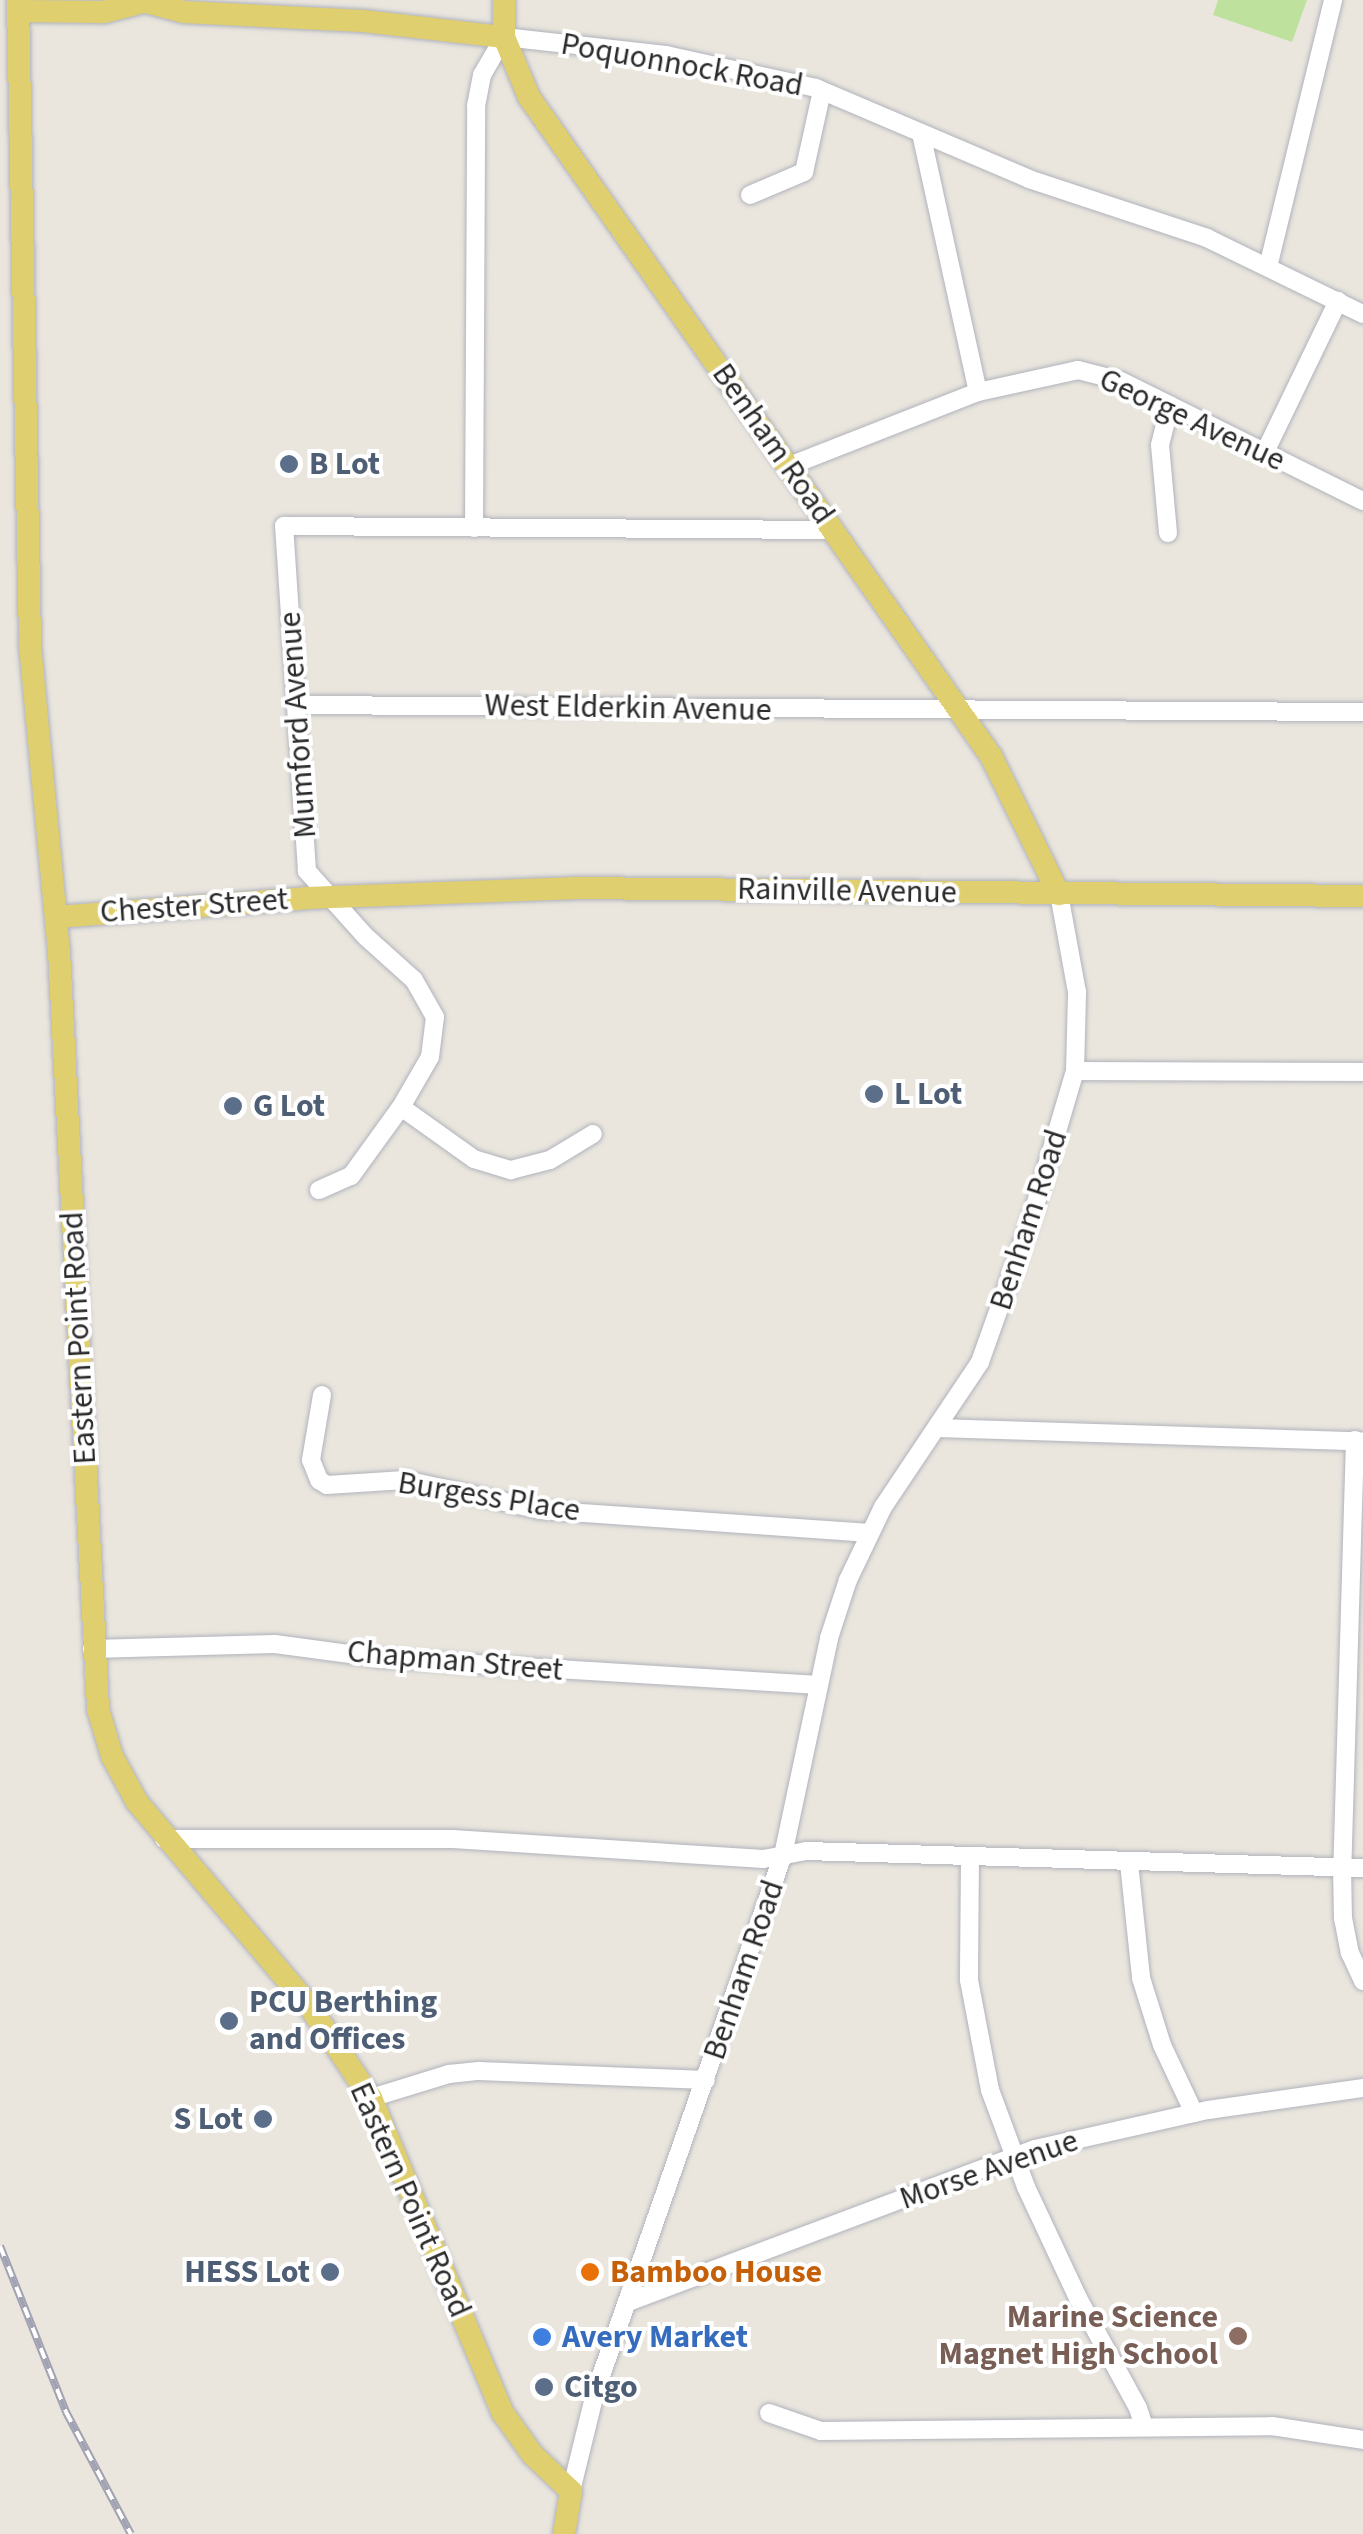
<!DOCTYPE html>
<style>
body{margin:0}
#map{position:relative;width:1363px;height:2534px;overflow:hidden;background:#eae6de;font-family:"Source Sans 3",sans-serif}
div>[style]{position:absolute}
.pitch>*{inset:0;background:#bfe19e}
.roads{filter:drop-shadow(0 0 2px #b1b3bc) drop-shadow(0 0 2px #b1b3bc)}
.minor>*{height:18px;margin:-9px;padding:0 9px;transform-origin:9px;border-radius:9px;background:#fff}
.major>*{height:22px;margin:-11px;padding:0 11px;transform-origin:11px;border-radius:11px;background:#e0cf6e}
.rail>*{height:8px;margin-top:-4px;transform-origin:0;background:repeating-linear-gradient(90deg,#fff 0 11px,#a1a2b2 0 22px);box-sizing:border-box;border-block:2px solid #a1a2b2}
.dots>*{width:28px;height:28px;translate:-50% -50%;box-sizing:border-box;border:5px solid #fff;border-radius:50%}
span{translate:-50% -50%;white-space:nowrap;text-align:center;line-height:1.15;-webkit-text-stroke:8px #fff;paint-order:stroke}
.street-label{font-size:32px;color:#2a2a2a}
.service-label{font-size:32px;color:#4e5e75;font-weight:700}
.left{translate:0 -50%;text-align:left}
.right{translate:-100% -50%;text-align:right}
.food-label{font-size:32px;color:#c56008;font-weight:700}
.education-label{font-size:32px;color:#785e54;font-weight:700}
.shop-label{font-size:32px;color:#366cbe;font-weight:700}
</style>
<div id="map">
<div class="pitch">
<i style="clip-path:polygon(1218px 0,1307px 0,1292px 42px,1213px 15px)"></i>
</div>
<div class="roads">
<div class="minor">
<i style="left:921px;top:133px;width:265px;rotate:77.6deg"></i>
<i style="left:750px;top:195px;width:59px;rotate:-23.1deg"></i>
<i style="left:804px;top:172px;width:83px;rotate:-77.5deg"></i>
<i style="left:1268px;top:267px;width:275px;rotate:-76.3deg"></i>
<i style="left:1265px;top:452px;width:168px;rotate:-64.2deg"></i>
<i style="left:789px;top:466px;width:203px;rotate:-21.4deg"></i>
<i style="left:978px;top:392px;width:102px;rotate:-12.4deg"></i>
<i style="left:1078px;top:370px;width:44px;rotate:14.3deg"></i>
<i style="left:1121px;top:381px;width:270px;rotate:26.4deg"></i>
<i style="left:474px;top:528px;width:422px;rotate:-89.7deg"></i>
<i style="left:476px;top:106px;width:32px;rotate:-79deg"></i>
<i style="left:482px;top:75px;width:44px;rotate:-59.9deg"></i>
<i style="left:504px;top:37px;width:163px;rotate:6.3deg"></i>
<i style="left:666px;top:55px;width:154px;rotate:12.4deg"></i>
<i style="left:816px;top:88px;width:232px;rotate:23.1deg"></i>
<i style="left:1029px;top:179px;width:188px;rotate:18.3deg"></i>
<i style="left:1207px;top:238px;width:174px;rotate:26deg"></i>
<i style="left:1168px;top:533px;width:88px;rotate:-95.2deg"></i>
<i style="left:1160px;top:445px;width:41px;rotate:-76deg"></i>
<i style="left:296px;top:705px;width:1067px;rotate:0.38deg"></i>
<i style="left:1075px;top:1071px;width:288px;rotate:0.2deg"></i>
<i style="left:401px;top:1107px;width:90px;rotate:35.5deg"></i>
<i style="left:474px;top:1159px;width:39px;rotate:17deg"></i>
<i style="left:511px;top:1170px;width:40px;rotate:-14.4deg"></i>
<i style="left:550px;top:1160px;width:50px;rotate:-31.2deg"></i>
<i style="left:319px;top:1190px;width:35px;rotate:-24deg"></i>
<i style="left:351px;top:1176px;width:85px;rotate:-54.1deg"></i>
<i style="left:401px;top:1107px;width:58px;rotate:-59.9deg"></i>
<i style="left:430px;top:1057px;width:40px;rotate:-82.9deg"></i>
<i style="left:435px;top:1017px;width:43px;rotate:-119.6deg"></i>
<i style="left:414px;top:980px;width:64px;rotate:-138.1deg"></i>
<i style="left:366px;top:937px;width:89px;rotate:-131.8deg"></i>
<i style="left:307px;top:871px;width:346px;rotate:-93.8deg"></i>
<i style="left:284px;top:526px;width:550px;rotate:0.42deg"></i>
<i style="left:322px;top:1395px;width:66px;rotate:99.6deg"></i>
<i style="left:311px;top:1460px;width:22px;rotate:68deg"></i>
<i style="left:319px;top:1480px;width:9px;rotate:32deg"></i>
<i style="left:327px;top:1485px;width:78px;rotate:-3.7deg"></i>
<i style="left:405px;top:1480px;width:138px;rotate:12.5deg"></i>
<i style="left:540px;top:1510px;width:329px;rotate:4deg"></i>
<i style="left:938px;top:1428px;width:425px;rotate:1.8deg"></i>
<i style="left:1355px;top:1440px;width:427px;rotate:91.7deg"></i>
<i style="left:1342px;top:1867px;width:51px;rotate:88.9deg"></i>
<i style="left:1343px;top:1918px;width:36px;rotate:79deg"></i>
<i style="left:1350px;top:1953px;width:31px;rotate:65deg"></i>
<i style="left:92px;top:1649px;width:183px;rotate:-1.6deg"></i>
<i style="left:275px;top:1644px;width:104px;rotate:7.7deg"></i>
<i style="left:378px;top:1658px;width:441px;rotate:3.5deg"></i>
<i style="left:164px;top:1839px;width:289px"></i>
<i style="left:453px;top:1839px;width:311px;rotate:3.7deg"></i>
<i style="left:763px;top:1859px;width:44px;rotate:-10.5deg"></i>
<i style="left:806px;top:1851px;width:557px;rotate:1.75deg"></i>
<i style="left:970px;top:1858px;width:122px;rotate:90.5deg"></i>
<i style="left:969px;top:1980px;width:112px;rotate:79.2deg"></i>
<i style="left:990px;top:2090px;width:103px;rotate:69.6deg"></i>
<i style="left:1026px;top:2187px;width:123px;rotate:64.9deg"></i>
<i style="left:1078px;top:2298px;width:125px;rotate:61.4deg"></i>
<i style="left:1138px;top:2408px;width:20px;rotate:72deg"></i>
<i style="left:1129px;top:1863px;width:116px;rotate:84deg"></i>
<i style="left:1141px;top:1978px;width:70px;rotate:72.6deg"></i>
<i style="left:1162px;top:2045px;width:75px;rotate:64.8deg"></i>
<i style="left:371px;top:2098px;width:82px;rotate:-17.1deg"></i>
<i style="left:449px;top:2074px;width:30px;rotate:-6deg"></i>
<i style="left:479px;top:2071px;width:227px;rotate:2.3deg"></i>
<i style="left:628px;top:2302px;width:435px;rotate:-20.6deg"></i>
<i style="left:1035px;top:2149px;width:177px;rotate:-12.7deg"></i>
<i style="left:1208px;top:2110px;width:157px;rotate:-8.1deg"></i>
<i style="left:769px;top:2413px;width:55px;rotate:19.1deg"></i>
<i style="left:821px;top:2431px;width:451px;rotate:-0.6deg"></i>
<i style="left:1272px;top:2426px;width:92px;rotate:8.7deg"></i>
<i style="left:571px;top:2491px;width:101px;rotate:-76.2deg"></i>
<i style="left:595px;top:2393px;width:570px;rotate:-70.74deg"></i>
<i style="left:783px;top:1855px;width:222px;rotate:-78deg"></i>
<i style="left:829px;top:1638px;width:61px;rotate:-71.9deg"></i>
<i style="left:848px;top:1580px;width:81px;rotate:-64.4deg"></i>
<i style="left:883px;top:1507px;width:174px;rotate:-56.2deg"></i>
<i style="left:980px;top:1362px;width:155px;rotate:-70.4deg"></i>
<i style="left:1032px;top:1216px;width:151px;rotate:-73.5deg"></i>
<i style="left:1075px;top:1071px;width:79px;rotate:-88.5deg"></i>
<i style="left:1077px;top:992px;width:100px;rotate:-100.4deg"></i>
</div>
<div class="major">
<i style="left:18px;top:0;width:645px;rotate:88.93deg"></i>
<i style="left:30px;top:645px;width:307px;rotate:84.6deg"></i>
<i style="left:59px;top:951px;width:759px;rotate:87.05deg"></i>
<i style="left:98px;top:1709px;width:49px;rotate:73.4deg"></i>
<i style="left:112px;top:1756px;width:52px;rotate:61.5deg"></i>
<i style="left:137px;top:1802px;width:265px;rotate:49.8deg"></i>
<i style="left:308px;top:2004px;width:113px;rotate:56.2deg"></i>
<i style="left:371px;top:2098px;width:342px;rotate:67.3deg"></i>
<i style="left:503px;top:2413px;width:50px;rotate:54.7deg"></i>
<i style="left:532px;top:2454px;width:54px;rotate:43.5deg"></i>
<i style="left:571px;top:2491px;width:44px;rotate:99.2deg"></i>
<i style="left:139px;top:0;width:47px;rotate:14.9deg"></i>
<i style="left:184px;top:12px;width:179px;rotate:2.9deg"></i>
<i style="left:363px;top:21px;width:142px;rotate:6.5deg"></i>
<i style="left:504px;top:0;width:37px;rotate:90deg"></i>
<i style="left:504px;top:37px;width:65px;rotate:67.4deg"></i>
<i style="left:529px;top:97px;width:805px;rotate:54.97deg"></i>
<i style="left:991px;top:756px;width:154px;rotate:63.8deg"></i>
<i style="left:18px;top:11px;width:86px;rotate:0.7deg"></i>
<i style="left:104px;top:12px;width:40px;rotate:-14.4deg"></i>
<i style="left:56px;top:917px;width:251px;rotate:-4.3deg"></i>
<i style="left:306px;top:898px;width:267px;rotate:-2.1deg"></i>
<i style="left:573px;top:888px;width:790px;rotate:0.58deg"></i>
</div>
</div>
<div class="rail">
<i style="left:0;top:2246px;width:179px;rotate:68.3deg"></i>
<i style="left:66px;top:2412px;width:138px;rotate:62deg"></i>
</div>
<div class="dots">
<i style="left:289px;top:464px;background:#5c6f8a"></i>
<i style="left:874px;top:1094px;background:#5c6f8a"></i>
<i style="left:233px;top:1106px;background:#5c6f8a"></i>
<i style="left:229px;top:2021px;background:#5c6f8a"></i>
<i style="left:263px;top:2119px;background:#5c6f8a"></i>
<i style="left:330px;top:2272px;background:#5c6f8a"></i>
<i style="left:590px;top:2272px;background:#e8710a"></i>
<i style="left:1238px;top:2336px;background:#8d6e63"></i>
<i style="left:542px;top:2337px;background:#3f7fe0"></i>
<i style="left:544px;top:2387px;background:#5c6f8a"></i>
</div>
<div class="street-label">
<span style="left:682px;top:65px;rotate:10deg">Poquonnock Road</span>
<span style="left:1192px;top:420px;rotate:25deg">George Avenue</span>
<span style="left:773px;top:444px;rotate:55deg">Benham Road</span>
<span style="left:628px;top:708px;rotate:1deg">West Elderkin Avenue</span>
<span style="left:298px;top:725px;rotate:-94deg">Mumford Avenue</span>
<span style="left:847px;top:891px;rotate:1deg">Rainville Avenue</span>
<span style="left:194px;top:906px;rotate:-4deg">Chester Street</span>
<span style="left:1029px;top:1220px;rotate:-72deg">Benham Road</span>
<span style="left:79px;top:1338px;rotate:-93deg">Eastern Point Road</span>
<span style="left:489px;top:1497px;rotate:9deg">Burgess Place</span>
<span style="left:455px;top:1661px;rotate:5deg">Chapman Street</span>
<span style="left:744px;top:1970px;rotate:-71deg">Benham Road</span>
<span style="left:989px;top:2170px;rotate:-19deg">Morse Avenue</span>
<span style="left:410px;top:2200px;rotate:66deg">Eastern Point Road</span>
</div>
<div class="service-label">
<span class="left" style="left:309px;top:464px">B Lot</span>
<span class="left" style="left:894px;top:1094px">L Lot</span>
<span class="left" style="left:253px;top:1106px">G Lot</span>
<span class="left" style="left:249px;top:2021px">PCU Berthing<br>and Offices</span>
<span class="right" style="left:243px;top:2119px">S Lot</span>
<span class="right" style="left:310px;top:2272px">HESS Lot</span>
<span class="left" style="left:564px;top:2387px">Citgo</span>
</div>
<div class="food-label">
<span class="left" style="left:610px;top:2272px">Bamboo House</span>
</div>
<div class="education-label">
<span class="right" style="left:1218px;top:2336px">Marine Science<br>Magnet High School</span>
</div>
<div class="shop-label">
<span class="left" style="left:562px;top:2337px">Avery Market</span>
</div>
</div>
